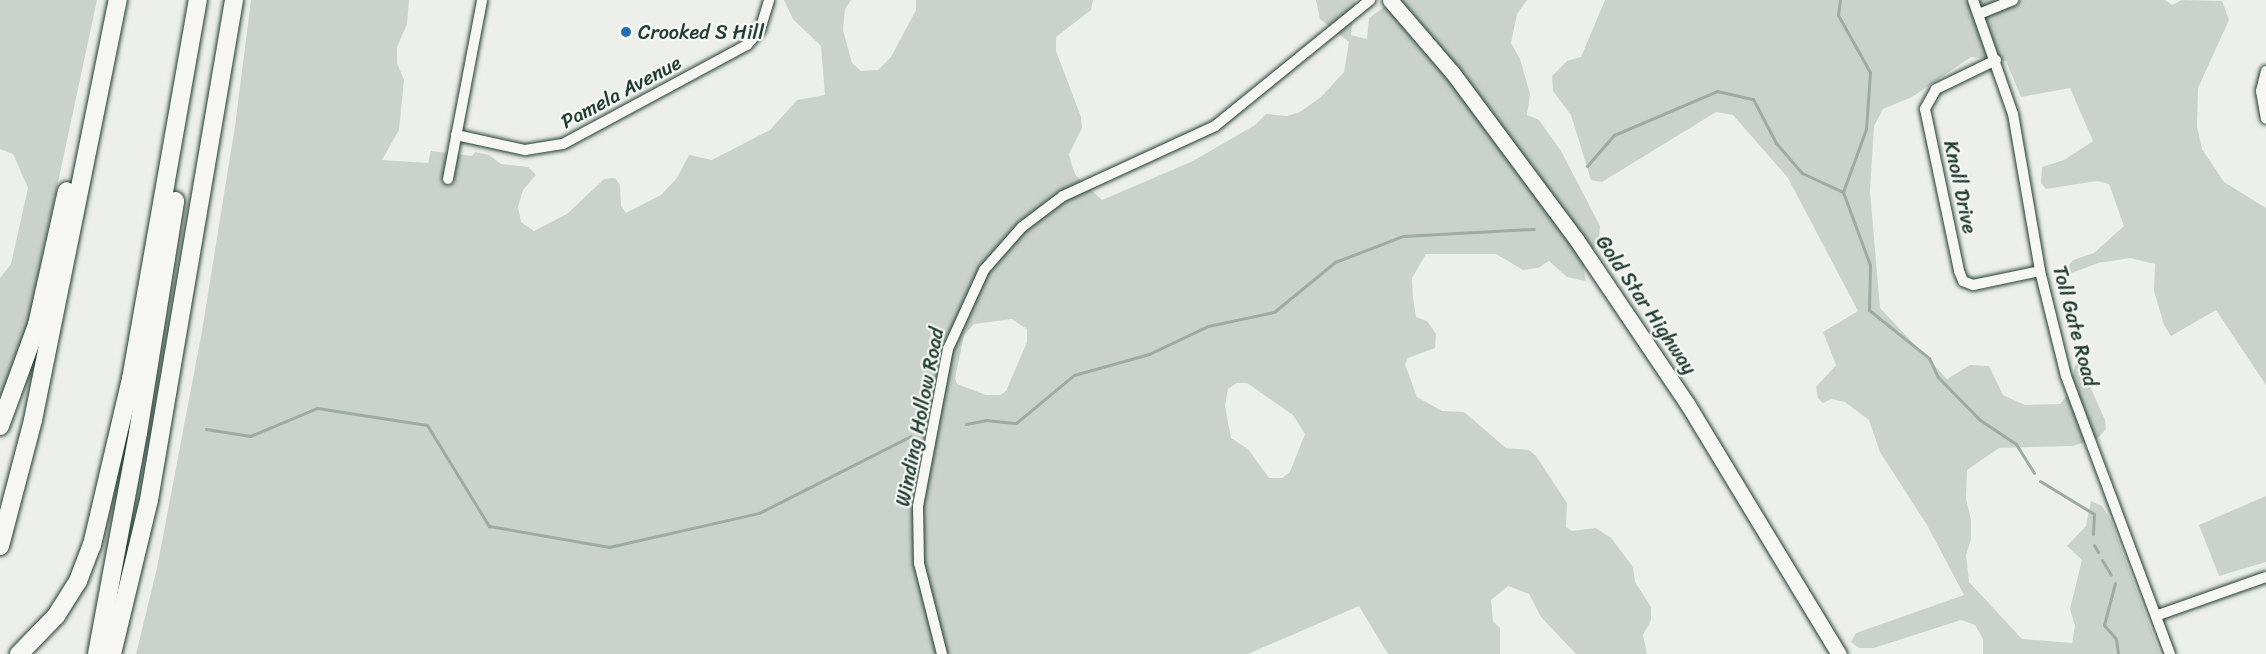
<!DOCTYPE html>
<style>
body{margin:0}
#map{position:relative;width:2266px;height:654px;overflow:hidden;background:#edefea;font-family:Sriracha,sans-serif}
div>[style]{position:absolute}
.green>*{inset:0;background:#cbd2cc}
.stream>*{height:3px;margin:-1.5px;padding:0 1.5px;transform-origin:1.5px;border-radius:1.5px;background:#9faaa4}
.roads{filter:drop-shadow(0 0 2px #1f3d34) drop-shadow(0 0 2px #1f3d34)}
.minor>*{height:10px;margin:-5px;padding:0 5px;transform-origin:5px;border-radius:5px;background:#f6f6f2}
.secondary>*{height:15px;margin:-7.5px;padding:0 7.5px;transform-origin:7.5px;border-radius:7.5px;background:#f6f6f2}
.motorway>*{height:18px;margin:-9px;padding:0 9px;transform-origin:9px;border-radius:9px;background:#f6f6f2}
.dots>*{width:16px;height:16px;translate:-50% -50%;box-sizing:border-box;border:3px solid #f6f6f2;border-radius:50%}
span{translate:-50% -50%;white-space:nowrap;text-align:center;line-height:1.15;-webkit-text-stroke:4.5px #f6f6f2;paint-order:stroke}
.poi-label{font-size:20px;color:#1f3d34}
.left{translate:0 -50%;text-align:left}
.street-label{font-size:20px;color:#1f3d34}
</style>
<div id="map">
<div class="green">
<i style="clip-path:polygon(0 0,97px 0,26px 332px,0 407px,0 278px,11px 264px,28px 188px,13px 154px,0 149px)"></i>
<i style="clip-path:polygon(evenodd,251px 0,409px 0,407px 24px,397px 47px,397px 63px,404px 80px,399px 130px,382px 160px,428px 163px,431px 151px,472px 156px,475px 152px,489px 155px,501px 164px,528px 167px,536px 175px,523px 190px,518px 207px,521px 222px,534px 231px,567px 214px,604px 179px,615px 178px,620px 185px,621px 206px,626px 213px,661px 195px,677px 178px,689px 155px,712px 160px,770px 130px,797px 100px,825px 95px,821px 46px,793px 19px,784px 0,851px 0,845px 9px,843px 30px,852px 63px,861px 71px,878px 70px,891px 57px,916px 10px,916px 0,1093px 0,1091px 10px,1056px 37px,1056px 51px,1081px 117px,1082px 128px,1069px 154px,1072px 166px,1076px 176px,1102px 200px,1193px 161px,1255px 125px,1266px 114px,1287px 116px,1300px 112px,1321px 97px,1344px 72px,1349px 42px,1320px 19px,1316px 0,1355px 0,1351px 35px,1367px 39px,1369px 18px,1394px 0,1527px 0,1517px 14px,1511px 43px,1520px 59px,1530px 94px,1527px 115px,1539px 120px,1561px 151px,1600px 226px,1599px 239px,1583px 267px,1586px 281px,1567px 277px,1549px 261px,1538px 268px,1523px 270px,1496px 254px,1426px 254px,1412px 278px,1413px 298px,1416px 317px,1427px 321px,1436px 334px,1435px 348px,1408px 358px,1405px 364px,1417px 397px,1442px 411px,1464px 412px,1506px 448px,1529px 450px,1536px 456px,1567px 503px,1566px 527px,1572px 531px,1596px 528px,1611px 538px,1633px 567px,1635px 582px,1651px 607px,1651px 620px,1643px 635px,1647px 654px,1576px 654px,1541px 617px,1529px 594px,1508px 586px,1491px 600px,1493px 621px,1500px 628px,1500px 654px,1388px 654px,1359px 606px,1248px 654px,136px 654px,157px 568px,202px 331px,235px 126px,251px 0,1012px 319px,1027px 329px,1027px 342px,1006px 391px,1000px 395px,986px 395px,957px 384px,955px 378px,964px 335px,974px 324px,1012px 319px,251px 0,1237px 383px,1247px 383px,1293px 415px,1305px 434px,1290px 472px,1282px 478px,1269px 478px,1248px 449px,1231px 438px,1225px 406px,1228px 389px,1237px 383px)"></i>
<i style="clip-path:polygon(1605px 0,2165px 0,2172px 5px,2182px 0,2222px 1px,2229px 20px,2198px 88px,2197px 127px,2202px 149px,2224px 182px,2266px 208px,2266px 385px,2216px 310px,2171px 336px,2164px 325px,2154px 291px,2155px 264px,2130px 258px,2098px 263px,2069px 274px,2066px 269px,2073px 260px,2094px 253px,2124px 226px,2109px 184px,2097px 181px,2046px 189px,2041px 183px,2042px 167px,2064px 160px,2093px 141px,2070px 88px,2021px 97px,2006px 61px,1971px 57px,1912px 97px,1883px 109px,1874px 126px,1870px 191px,1880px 308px,1947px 379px,1970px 365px,1989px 366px,2003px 395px,2025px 405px,2060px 404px,2068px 394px,2076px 363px,2083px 361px,2090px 365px,2089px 384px,2105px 420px,2106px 429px,2097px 439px,2072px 446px,1999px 448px,1967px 470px,1966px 498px,1971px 520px,1971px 539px,1966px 555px,1969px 582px,2022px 639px,2072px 643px,2075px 626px,2070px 609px,2082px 560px,2067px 546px,2086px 526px,2091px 501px,2102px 506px,2111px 521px,2160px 654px,1983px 654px,1983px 639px,1975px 625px,1961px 620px,1874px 648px,1859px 648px,1851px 642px,1856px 633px,1964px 595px,1927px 525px,1880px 452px,1869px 420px,1845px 402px,1831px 399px,1823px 403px,1818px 398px,1816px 387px,1836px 365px,1823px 332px,1858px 311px,1788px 178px,1733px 115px,1716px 112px,1602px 182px,1591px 180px,1571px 115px,1553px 91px,1552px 76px,1567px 61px,1581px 57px)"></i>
<i style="clip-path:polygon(2266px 496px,2266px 562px,2219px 576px,2199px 525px)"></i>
</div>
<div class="stream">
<i style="left:1840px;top:0;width:15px;rotate:98deg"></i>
<i style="left:1838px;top:15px;width:65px;rotate:60.7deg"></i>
<i style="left:1870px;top:72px;width:57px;rotate:94deg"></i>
<i style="left:1866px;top:129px;width:67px;rotate:110.1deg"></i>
<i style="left:1843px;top:192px;width:78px;rotate:69.7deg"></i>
<i style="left:1870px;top:265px;width:45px;rotate:91.3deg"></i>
<i style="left:1869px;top:310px;width:77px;rotate:38.7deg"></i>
<i style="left:1929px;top:358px;width:21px;rotate:65deg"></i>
<i style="left:1938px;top:377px;width:60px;rotate:45.7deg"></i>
<i style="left:1980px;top:420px;width:43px;rotate:33.7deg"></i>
<i style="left:2016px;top:444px;width:34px;rotate:58deg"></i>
<i style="left:1587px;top:166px;width:41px;rotate:-48.9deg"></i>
<i style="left:1614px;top:135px;width:112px;rotate:-23.1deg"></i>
<i style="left:1717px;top:91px;width:37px;rotate:13deg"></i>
<i style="left:1753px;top:99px;width:50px;rotate:62.4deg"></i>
<i style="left:1776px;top:143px;width:40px;rotate:49deg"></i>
<i style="left:1802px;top:173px;width:45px;rotate:24.9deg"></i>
<i style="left:966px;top:424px;width:20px;rotate:-11deg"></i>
<i style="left:986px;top:420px;width:30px;rotate:6deg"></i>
<i style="left:1016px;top:423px;width:75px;rotate:-39.6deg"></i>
<i style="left:1074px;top:375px;width:78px;rotate:-15.6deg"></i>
<i style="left:1149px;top:354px;width:65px;rotate:-25.4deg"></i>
<i style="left:1208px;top:326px;width:67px;rotate:-12deg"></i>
<i style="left:1274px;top:312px;width:79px;rotate:-39.3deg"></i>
<i style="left:1335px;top:262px;width:73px;rotate:-20.9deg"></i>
<i style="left:1403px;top:236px;width:131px;rotate:-3.1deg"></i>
<i style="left:206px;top:429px;width:45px;rotate:9deg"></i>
<i style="left:250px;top:436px;width:73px;rotate:-22.7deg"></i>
<i style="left:317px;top:408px;width:111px;rotate:8.8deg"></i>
<i style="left:427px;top:425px;width:119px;rotate:58.5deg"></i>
<i style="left:489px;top:526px;width:122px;rotate:9.9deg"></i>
<i style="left:609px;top:547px;width:154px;rotate:-12.8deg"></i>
<i style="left:759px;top:513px;width:170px;rotate:-26.9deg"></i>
<i style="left:2040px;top:481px;width:63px;rotate:31.4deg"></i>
<i style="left:2094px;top:514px;width:20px;rotate:93deg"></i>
<i style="left:2094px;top:545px;width:8px;rotate:60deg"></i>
<i style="left:2102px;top:560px;width:17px;rotate:59deg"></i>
<i style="left:2115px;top:583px;width:43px;rotate:104.7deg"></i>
<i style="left:2104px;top:625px;width:18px;rotate:49deg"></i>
<i style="left:2116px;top:639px;width:15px;rotate:82deg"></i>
</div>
<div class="roads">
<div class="minor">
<i style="left:1973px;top:0;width:121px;rotate:70.7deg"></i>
<i style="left:2013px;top:114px;width:159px;rotate:80.2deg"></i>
<i style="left:2040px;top:271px;width:108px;rotate:76.1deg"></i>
<i style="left:2066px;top:376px;width:297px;rotate:69.5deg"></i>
<i style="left:1979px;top:14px;width:37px;rotate:-22deg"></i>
<i style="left:1996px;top:60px;width:67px;rotate:154.2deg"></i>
<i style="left:1936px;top:89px;width:23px;rotate:119deg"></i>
<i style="left:1925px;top:109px;width:166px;rotate:78.1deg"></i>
<i style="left:1959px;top:271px;width:11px;rotate:68deg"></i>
<i style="left:1963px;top:281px;width:11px;rotate:22deg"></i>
<i style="left:1973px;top:285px;width:68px;rotate:-11.8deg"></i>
<i style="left:2266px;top:71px;width:21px;rotate:104deg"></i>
<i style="left:2261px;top:91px;width:28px;rotate:80deg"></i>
<i style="left:456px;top:135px;width:71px;rotate:12.3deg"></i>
<i style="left:525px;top:150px;width:38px;rotate:-9deg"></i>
<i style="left:563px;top:144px;width:209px;rotate:-28.3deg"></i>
<i style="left:747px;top:45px;width:20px;rotate:-49deg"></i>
<i style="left:760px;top:30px;width:31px;rotate:-73deg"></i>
<i style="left:448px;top:179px;width:182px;rotate:-79.2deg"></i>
<i style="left:2158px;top:615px;width:114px;rotate:-19.4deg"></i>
<i style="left:942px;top:654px;width:94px;rotate:-104.2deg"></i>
<i style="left:919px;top:563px;width:57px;rotate:-91deg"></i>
<i style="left:918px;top:506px;width:160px;rotate:-79.2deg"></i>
<i style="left:948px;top:349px;width:87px;rotate:-65.5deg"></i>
<i style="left:984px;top:270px;width:57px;rotate:-48.5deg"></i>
<i style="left:1022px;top:227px;width:51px;rotate:-37.1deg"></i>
<i style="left:1063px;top:196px;width:167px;rotate:-24.7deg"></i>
<i style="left:1215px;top:126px;width:200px;rotate:-39.1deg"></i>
</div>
<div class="secondary">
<i style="left:1390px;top:0;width:95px;rotate:49.3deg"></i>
<i style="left:1452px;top:72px;width:208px;rotate:53.4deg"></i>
<i style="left:1576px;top:239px;width:200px;rotate:56deg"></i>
<i style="left:1688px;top:405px;width:291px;rotate:58.8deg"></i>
</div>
<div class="motorway">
<i style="left:0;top:426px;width:108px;rotate:-69.9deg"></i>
<i style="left:37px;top:325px;width:137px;rotate:-77.4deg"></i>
<i style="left:0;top:546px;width:130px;rotate:-75.3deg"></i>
<i style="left:33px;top:420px;width:429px;rotate:-78.6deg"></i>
<i style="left:19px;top:654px;width:53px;rotate:-45.8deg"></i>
<i style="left:56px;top:616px;width:41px;rotate:-57.8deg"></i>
<i style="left:78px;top:581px;width:39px;rotate:-69deg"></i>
<i style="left:92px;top:545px;width:171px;rotate:-76.8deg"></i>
<i style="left:131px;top:379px;width:385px;rotate:-80deg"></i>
<i style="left:97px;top:654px;width:225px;rotate:-79.5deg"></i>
<i style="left:138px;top:433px;width:235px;rotate:-80.9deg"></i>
<i style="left:112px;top:654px;width:158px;rotate:-76.5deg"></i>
<i style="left:149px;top:500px;width:507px;rotate:-80.35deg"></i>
</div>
</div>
<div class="dots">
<i style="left:626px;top:32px;background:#1f6fb2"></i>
</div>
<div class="poi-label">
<span class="left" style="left:638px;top:32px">Crooked S Hill</span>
</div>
<div class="street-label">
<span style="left:621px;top:92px;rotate:-28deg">Pamela Avenue</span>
<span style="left:1960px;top:187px;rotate:78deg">Knoll Drive</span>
<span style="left:1646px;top:305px;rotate:56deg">Gold Star Highway</span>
<span style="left:2075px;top:326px;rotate:75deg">Toll Gate Road</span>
<span style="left:920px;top:417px;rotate:-79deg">Winding Hollow Road</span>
</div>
</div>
